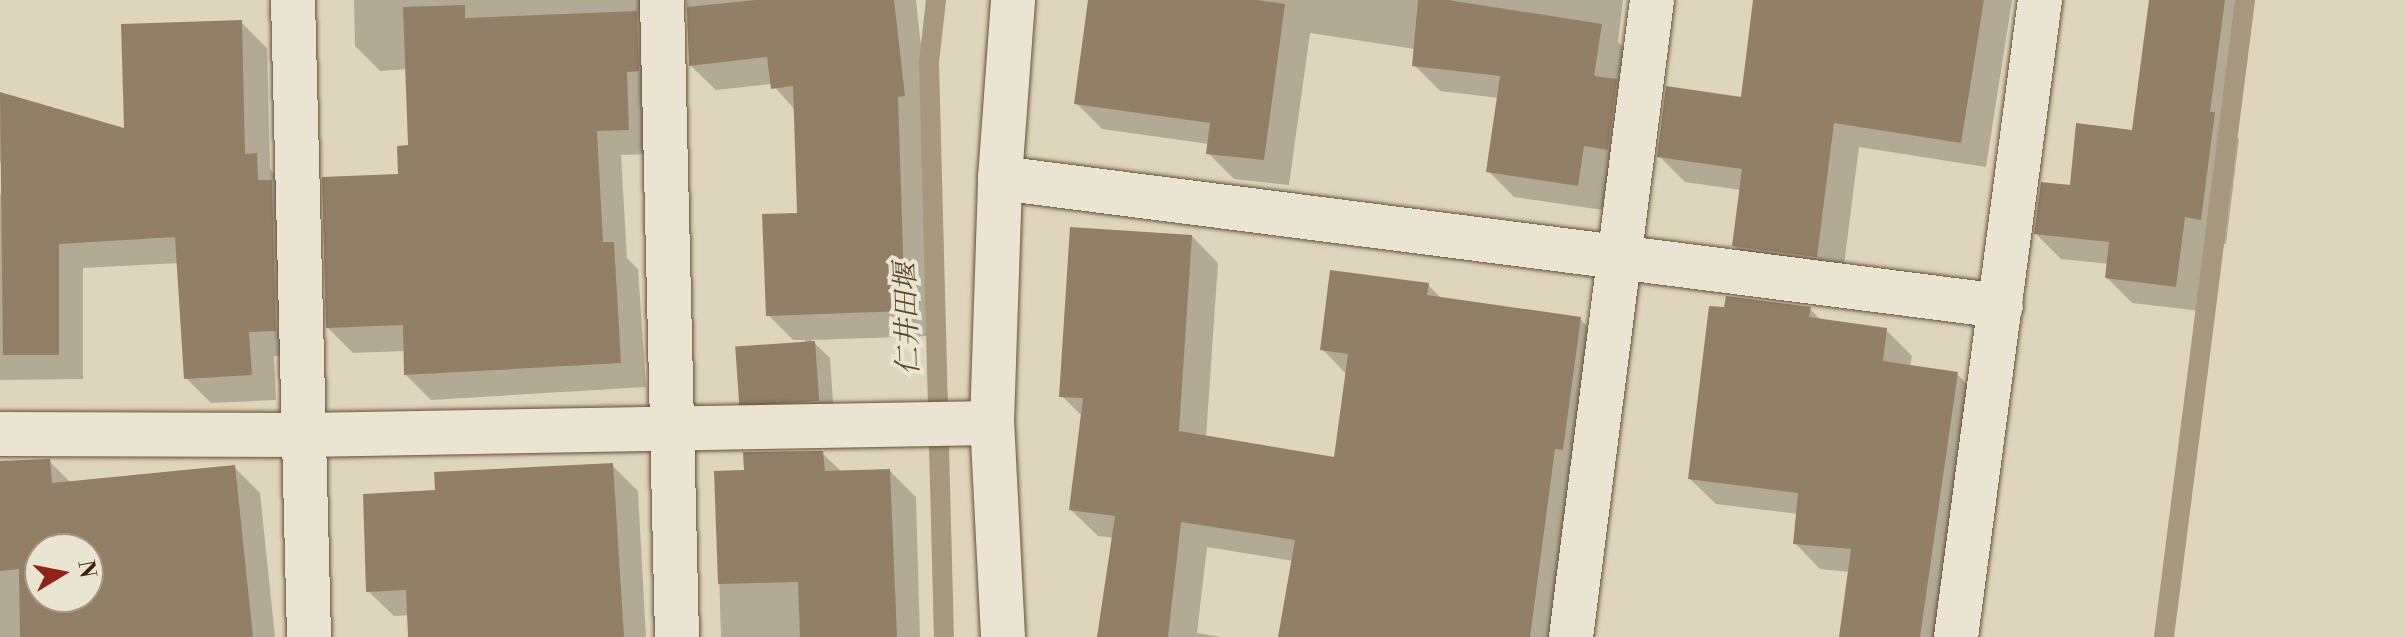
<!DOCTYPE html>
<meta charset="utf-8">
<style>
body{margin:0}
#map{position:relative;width:2406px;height:637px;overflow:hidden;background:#ded6bc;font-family:"Libre Bodoni","Noto Serif JP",serif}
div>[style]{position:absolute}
.shadow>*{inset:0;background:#0003}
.stream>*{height:20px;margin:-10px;padding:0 10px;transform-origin:10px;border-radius:10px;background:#a7997f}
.building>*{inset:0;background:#918066;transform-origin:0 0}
.roads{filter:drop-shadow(0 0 2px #655036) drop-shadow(0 0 2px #655036)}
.minor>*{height:44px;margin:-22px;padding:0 22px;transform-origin:22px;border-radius:22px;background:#eae4d3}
span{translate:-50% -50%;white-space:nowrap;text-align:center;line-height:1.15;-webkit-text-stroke:8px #eae4d3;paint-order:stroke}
.water-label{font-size:28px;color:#5d462c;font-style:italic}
.north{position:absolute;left:24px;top:533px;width:80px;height:80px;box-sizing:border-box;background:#eae4d3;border:2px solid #a59782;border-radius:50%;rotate:80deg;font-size:22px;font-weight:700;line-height:32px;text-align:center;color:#3d2309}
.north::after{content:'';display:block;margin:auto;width:28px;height:36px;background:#8f2418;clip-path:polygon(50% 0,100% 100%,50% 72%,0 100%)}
</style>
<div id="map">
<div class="shadow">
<i style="clip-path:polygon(354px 0,685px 0,674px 4px,653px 154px,621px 155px,627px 258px,638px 269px,646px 387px,431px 400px,406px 375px,405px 351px,353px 353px,328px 328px,400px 176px,410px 147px,407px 69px,380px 71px,355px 46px)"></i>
<i style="clip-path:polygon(686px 0,916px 0,929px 121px,922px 121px,929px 336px,811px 340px,830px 358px,834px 416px,757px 417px,741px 402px,805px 344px,805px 340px,793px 340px,768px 315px,799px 215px,796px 111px,772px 84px,716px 90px,690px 65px)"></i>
<i style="clip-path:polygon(1090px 0,1623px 0,1618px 42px,1627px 51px,1603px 210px,1514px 197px,1488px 171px,1499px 98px,1440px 91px,1414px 65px,1415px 49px,1310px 33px,1289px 185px,1234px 179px,1208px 153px,1209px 144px,1102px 129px,1076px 103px)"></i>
<i style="clip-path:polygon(1755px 0,2012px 0,1986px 167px,1859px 147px,1842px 281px,1759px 271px,1734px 246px,1741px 190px,1685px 182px,1659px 156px,1742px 99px)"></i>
<i style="clip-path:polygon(2151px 0,2252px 0,2234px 135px,2239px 139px,2226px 244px,2210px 241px,2201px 311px,2132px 303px,2107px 278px,2109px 264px,2061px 259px,2036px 234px,2071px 188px,2133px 132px)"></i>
<i style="clip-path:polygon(241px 22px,267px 48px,270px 169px,281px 181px,301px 355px,274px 356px,276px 400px,211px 403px,186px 378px,179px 263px,83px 268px,83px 379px,0 380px,0 196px,9px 165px,0 162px,0 94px,126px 131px)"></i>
<i style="clip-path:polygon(1192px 236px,1218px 263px,1206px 438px,1336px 459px,1347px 375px,1322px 349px,1428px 285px,1442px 299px,1580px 319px,1606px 345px,1560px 637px,1307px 637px,1293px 561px,1207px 547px,1197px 633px,1221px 637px,1099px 637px,1114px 538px,1098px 536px,1071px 510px,1083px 417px,1062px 396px)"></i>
<i style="clip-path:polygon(1810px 309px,1822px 321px,1886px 330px,1912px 356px,1910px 367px,1957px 374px,1982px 400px,1950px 637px,1841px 637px,1850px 572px,1820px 569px,1795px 543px,1798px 514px,1716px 504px,1690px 479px)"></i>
<i style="clip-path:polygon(822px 453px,842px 472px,890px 471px,916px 497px,920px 637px,721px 637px,716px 473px,746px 472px)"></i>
<i style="clip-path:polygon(evenodd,49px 461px,71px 483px,234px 467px,260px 493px,275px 637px,0 637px,0 464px,49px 461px,40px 549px,88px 549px,88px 597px,40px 597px,40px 549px)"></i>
<i style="clip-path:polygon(612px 465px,638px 491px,646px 637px,410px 637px,409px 615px,394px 616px,368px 591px,437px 492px)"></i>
</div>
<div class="stream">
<i style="left:936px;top:0;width:62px;rotate:96.4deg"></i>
<i style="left:929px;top:62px;width:575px;rotate:88.51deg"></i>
<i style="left:2164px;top:637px;width:642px;rotate:-82.75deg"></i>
</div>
<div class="building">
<i style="clip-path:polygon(756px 0,894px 0,905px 96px,898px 97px,905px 311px,766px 316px,762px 214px,797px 213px,793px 86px,771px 89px,767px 57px,689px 66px,687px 7px)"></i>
<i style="clip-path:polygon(1088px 0,1257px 0,1285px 4px,1264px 160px,1206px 154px,1210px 123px,1074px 104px)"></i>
<i style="clip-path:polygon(1418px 0,1448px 0,1602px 24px,1594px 76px,1617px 79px,1608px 150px,1584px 146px,1578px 186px,1486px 172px,1500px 76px,1412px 66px)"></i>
<i style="clip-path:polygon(1753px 0,1984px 0,1961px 143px,1834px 123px,1817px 257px,1732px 246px,1742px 169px,1657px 157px,1666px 86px,1741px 97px)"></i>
<i style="clip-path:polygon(2149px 0,2225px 0,2210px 112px,2215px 112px,2201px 220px,2185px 217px,2176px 287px,2105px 278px,2109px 242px,2034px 234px,2041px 182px,2070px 185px,2076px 123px,2132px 130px)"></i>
<i style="clip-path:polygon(465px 5px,465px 18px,637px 11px,639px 71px,627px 72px,629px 130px,597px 131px,603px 242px,614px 242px,621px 363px,404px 375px,403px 325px,326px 328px,322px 177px,398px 174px,397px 146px,408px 145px,403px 7px)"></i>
<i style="clip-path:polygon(242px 20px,245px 154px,257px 153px,258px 180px,272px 180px,276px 331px,249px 332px,252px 375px,184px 379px,175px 237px,59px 244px,59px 355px,3px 355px,0 92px,124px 128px,121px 24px)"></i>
<i style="clip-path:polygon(1070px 227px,1192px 235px,1179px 431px,1334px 457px,1348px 354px,1320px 350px,1330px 270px,1429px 283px,1427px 295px,1581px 317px,1563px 450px,1555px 449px,1530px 637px,1278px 637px,1295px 540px,1181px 522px,1168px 637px,1097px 637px,1115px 516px,1069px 510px,1083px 398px,1059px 397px)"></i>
<i style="clip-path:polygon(1726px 296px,1811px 307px,1809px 317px,1887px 328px,1883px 361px,1958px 372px,1920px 637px,1839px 637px,1851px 549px,1793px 544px,1798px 493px,1688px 479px,1709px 306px,1724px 307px)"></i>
<i style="left:815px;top:341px;width:60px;height:80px;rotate:86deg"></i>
<i style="clip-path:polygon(823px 451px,825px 471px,890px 469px,897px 637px,800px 637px,798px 582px,718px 584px,714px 471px,744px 470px,743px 452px)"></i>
<i style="clip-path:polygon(evenodd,50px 459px,52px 483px,235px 465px,253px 637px,20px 637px,19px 569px,0 571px,0 461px,50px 459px,40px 549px,88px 549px,88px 597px,40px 597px,40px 549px)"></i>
<i style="clip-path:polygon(613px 463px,624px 637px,408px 637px,406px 590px,366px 592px,363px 494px,435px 490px,434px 472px)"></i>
</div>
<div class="roads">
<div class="minor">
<i style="left:293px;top:0;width:637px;rotate:88.56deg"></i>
<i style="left:662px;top:0;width:637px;rotate:88.65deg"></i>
<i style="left:1000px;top:178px;width:1009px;rotate:7.29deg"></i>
<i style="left:0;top:434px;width:304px;rotate:0.2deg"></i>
<i style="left:304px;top:435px;width:688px;rotate:-1deg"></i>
<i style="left:1003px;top:637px;width:214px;rotate:-92.9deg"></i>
<i style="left:992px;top:423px;width:245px;rotate:-88.1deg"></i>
<i style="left:1000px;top:178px;width:178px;rotate:-85.8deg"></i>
<i style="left:1571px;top:637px;width:642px;rotate:-82.75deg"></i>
<i style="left:1956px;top:637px;width:643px;rotate:-82.49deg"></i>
</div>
</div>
<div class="water-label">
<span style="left:908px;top:319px;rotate:-92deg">仁井田堰</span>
</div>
<div class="north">N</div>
</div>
